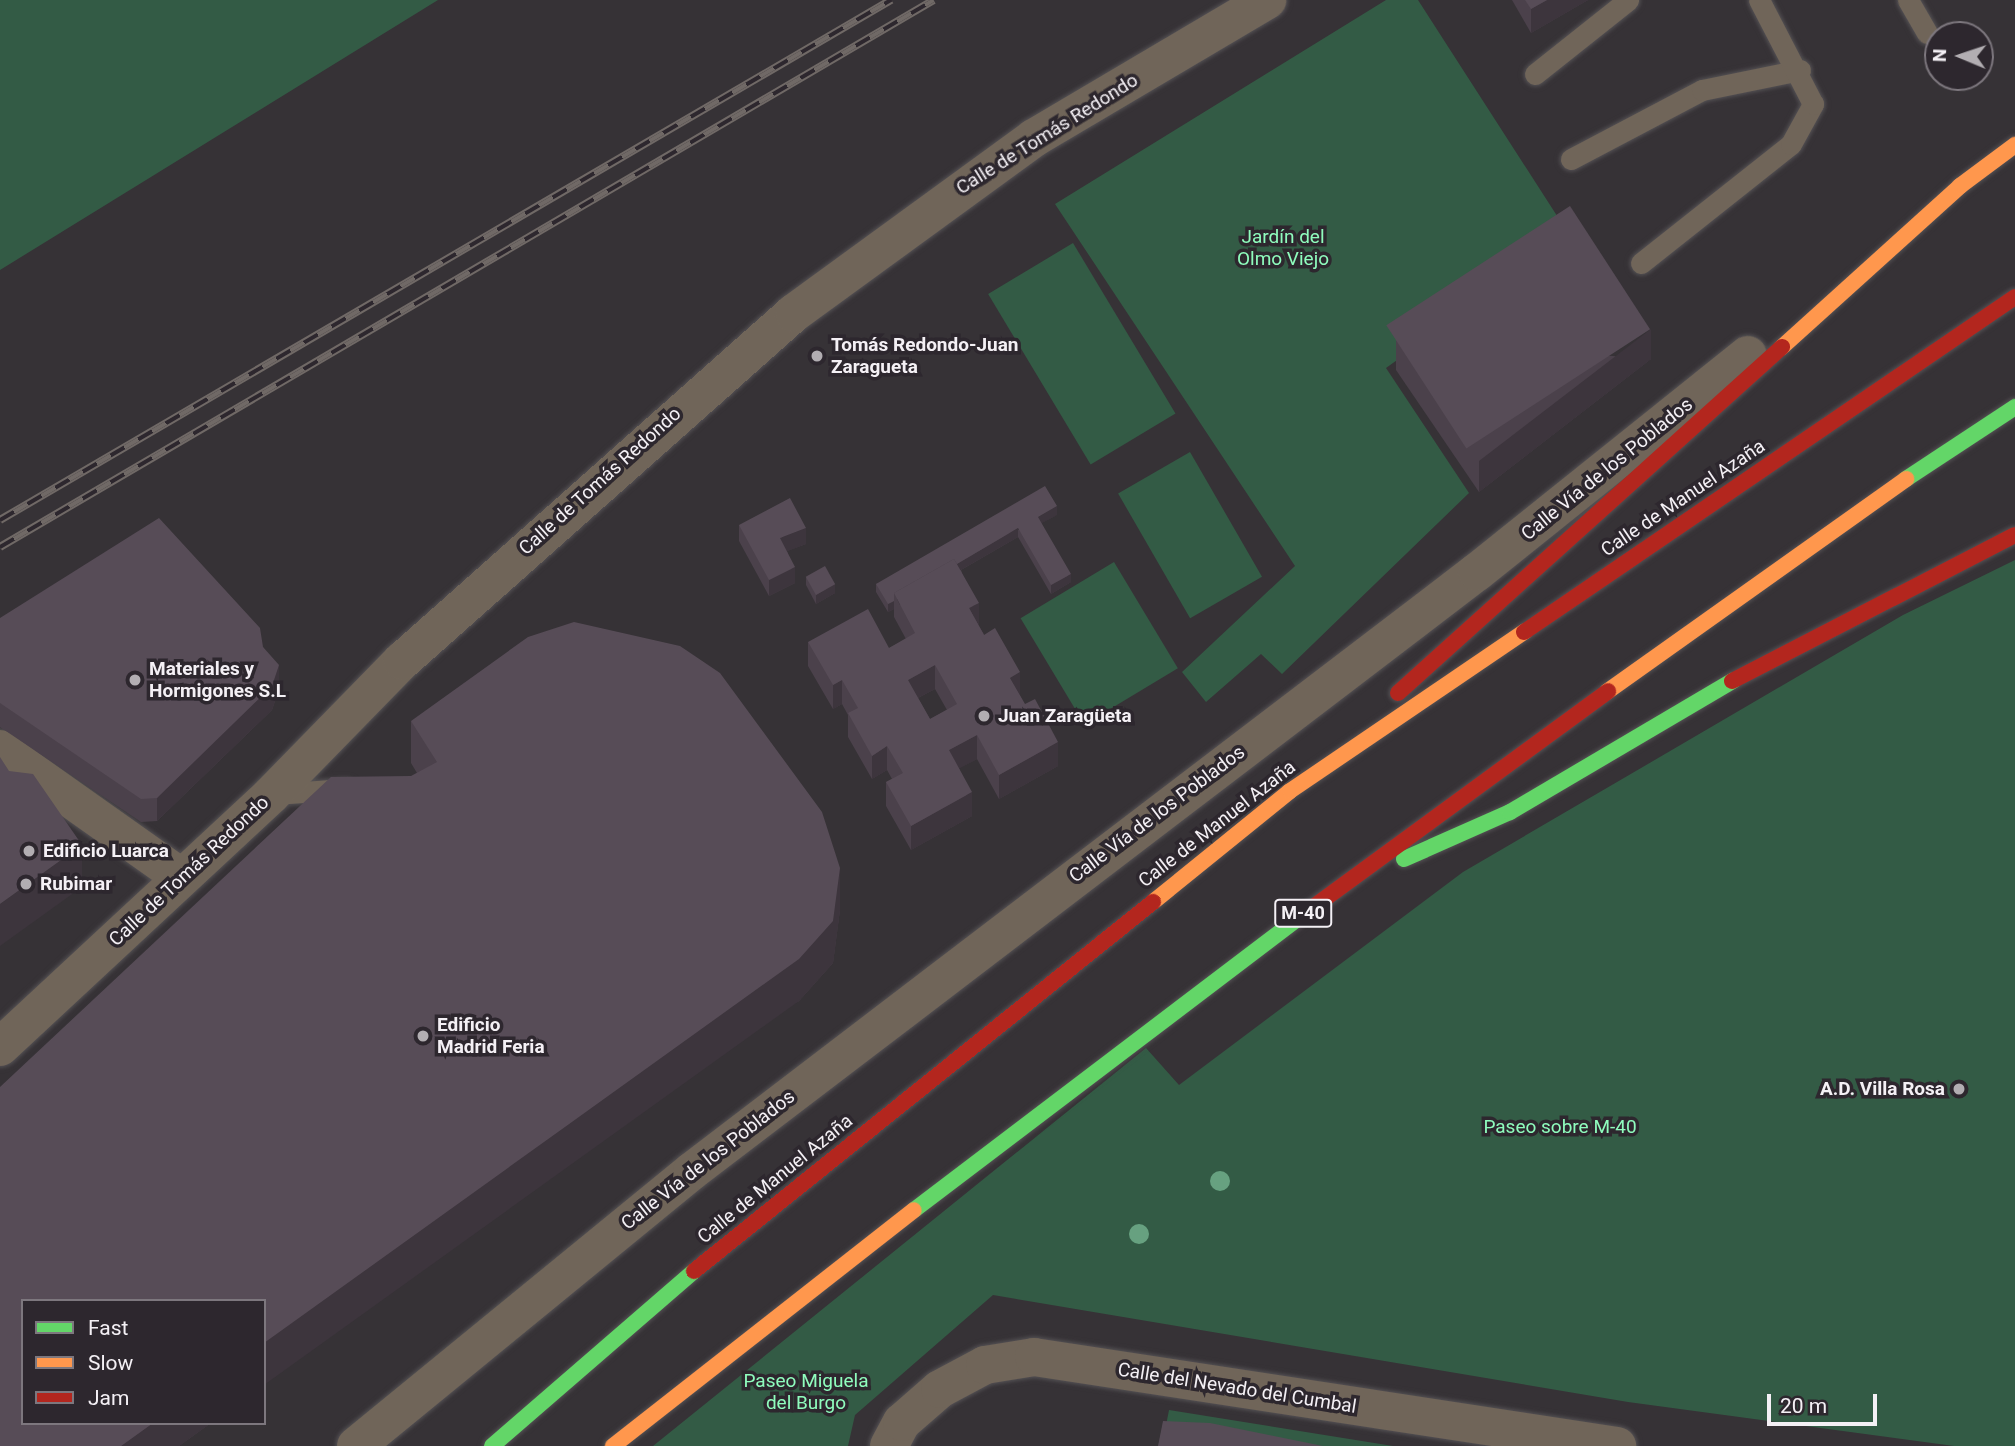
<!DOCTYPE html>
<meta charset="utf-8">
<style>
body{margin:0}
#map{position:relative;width:2015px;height:1446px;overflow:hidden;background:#363236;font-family:Roboto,sans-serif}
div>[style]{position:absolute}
.green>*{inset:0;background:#335b45;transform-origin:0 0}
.roads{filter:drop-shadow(0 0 2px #545154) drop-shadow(0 0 2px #545154)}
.lane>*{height:21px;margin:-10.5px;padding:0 10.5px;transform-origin:10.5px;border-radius:10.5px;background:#706559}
.street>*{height:38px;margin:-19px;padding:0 19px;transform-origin:19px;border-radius:19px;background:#706559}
.fast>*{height:16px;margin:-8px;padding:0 8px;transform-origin:8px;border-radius:8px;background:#63d668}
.slow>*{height:16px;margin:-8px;padding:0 8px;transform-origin:8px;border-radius:8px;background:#ff974d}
.jam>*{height:16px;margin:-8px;padding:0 8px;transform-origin:8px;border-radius:8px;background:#b3261e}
.rail>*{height:8px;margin-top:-4px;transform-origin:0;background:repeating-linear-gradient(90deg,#2d272e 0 16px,#706966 0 32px);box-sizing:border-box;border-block:2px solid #706966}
.trees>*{width:20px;height:20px;margin:-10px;border-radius:50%;background:#67a180}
.wall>*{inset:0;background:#4b414b}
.shaded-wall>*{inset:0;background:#3d353d}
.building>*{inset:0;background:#574c57;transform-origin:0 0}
.dots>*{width:19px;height:19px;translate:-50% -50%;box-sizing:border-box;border:4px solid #2d272e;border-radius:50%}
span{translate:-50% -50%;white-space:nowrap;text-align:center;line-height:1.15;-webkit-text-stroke:7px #2d272e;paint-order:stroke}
.shield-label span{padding:2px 5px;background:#2d272e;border:2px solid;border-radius:5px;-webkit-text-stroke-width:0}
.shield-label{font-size:18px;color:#f4f0f5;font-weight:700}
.street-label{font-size:19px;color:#f4f0f5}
.park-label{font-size:19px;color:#8ffcbd}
.poi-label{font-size:19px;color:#f4f0f5;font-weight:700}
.left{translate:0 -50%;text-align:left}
.right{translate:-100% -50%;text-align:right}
.legend{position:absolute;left:21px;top:1299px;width:245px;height:126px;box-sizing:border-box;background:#2d272e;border:2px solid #7d777e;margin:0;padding:9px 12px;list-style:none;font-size:21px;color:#f4f0f5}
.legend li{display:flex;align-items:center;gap:14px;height:35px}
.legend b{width:35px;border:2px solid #7d777e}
.north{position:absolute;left:1924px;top:21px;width:70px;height:70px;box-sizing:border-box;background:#2d272e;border:2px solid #7d777e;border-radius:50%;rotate:272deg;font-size:19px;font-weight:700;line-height:28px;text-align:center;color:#f4f0f5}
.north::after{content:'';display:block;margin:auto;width:24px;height:32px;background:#b2aeb2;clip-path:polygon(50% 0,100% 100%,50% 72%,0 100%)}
.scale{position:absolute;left:1767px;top:1394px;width:110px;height:32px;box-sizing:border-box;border:4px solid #f4f0f5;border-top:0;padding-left:9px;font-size:21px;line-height:24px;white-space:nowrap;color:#f4f0f5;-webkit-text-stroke:5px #2d272e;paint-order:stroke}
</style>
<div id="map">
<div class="green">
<i style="clip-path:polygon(0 0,438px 0,0 270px)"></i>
<i style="clip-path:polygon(1386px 0,1418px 0,1570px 236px,1386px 368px,1469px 493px,1282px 674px,1261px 654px,1206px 702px,1182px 672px,1295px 566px,1055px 204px)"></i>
<i style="left:1073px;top:243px;width:199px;height:99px;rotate:59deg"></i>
<i style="left:1190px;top:452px;width:144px;height:83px;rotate:60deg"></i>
<i style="clip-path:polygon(2015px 560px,2015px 1446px,1954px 1446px,1628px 1402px,993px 1295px,855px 1415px,848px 1446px,653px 1446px,1146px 1048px,1179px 1085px,1463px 872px,1903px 615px)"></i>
<i style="left:1114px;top:562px;width:124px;height:109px;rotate:59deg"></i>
<i style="clip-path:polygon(1169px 1410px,1393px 1446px,1162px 1446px)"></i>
</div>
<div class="roads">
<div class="lane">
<i style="left:1908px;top:0;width:38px;rotate:60deg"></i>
<i style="left:1535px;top:74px;width:119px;rotate:-38.5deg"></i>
<i style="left:1571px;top:159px;width:148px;rotate:-27.8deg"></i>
<i style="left:1702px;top:90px;width:100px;rotate:-11.5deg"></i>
<i style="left:1641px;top:263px;width:191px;rotate:-38.4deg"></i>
<i style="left:1791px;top:144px;width:46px;rotate:-61.2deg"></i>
<i style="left:1813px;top:104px;width:117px;rotate:-117.4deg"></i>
<i style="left:274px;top:794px;width:72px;rotate:-4deg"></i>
</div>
<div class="street">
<i style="left:0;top:749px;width:222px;rotate:35.3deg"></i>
<i style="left:0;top:1047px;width:371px;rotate:-42.9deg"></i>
<i style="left:272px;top:794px;width:186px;rotate:-45.7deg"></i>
<i style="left:402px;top:661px;width:524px;rotate:-41.6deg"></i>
<i style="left:794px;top:313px;width:297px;rotate:-36.1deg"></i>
<i style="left:1034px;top:138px;width:271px;rotate:-30.6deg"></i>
<i style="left:356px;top:1446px;width:434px;rotate:-39.3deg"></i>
<i style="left:692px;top:1171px;width:987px;rotate:-37.35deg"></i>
<i style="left:1477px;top:572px;width:347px;rotate:-38.7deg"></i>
<i style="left:889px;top:1446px;width:27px;rotate:-62deg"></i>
<i style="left:902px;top:1422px;width:50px;rotate:-41deg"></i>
<i style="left:940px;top:1389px;width:51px;rotate:-28.1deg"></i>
<i style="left:985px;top:1365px;width:50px;rotate:-9.3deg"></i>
<i style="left:1034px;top:1357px;width:590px;rotate:8.68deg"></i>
</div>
<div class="fast">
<i style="left:1906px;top:479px;width:131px;rotate:-33.4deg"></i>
<i style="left:1404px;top:859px;width:116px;rotate:-23.9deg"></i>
<i style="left:1510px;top:812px;width:258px;rotate:-30.5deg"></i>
<i style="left:914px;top:1210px;width:500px;rotate:-37.2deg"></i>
<i style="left:492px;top:1446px;width:267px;rotate:-40.9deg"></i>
</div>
<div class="slow">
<i style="left:1782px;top:347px;width:240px;rotate:-42.1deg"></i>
<i style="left:1960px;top:186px;width:69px;rotate:-36.7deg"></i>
<i style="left:1608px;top:691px;width:366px;rotate:-35.4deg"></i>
<i style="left:1153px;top:902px;width:176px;rotate:-39deg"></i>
<i style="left:1290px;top:791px;width:283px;rotate:-34.2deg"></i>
<i style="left:613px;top:1446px;width:382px;rotate:-38.1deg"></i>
</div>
<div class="jam">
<i style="left:1524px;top:632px;width:594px;rotate:-34.3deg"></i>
<i style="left:1732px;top:681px;width:318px;rotate:-27.3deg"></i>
<i style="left:1398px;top:693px;width:517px;rotate:-42.02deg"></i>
<i style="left:1312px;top:908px;width:367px;rotate:-36.2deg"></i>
<i style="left:694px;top:1271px;width:589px;rotate:-38.8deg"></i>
</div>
</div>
<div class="rail">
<i style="left:0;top:520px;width:1032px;rotate:-30.27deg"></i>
<i style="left:0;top:547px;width:1082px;rotate:-30.36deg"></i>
</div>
<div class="trees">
<i style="left:1220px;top:1181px"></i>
<i style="left:1139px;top:1234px"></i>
</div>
<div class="wall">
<i style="clip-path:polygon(1512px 0,1588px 0,1531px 33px)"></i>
<i style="clip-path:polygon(1396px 339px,1651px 359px,1479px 492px,1396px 370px)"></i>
<i style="clip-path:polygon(evenodd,1057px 515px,1041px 523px,1071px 582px,1051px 594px,1018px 537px,961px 570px,979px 626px,1020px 696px,1058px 766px,999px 799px,977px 759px,959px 768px,972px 816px,911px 850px,886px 806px,886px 782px,892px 779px,887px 770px,872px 779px,848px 737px,848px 715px,842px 704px,833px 709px,808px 666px,808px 642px,889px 648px,906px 639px,894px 617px,894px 609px,888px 612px,876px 592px,876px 584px,1057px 515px,935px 689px,947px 710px,930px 719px,918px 698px,935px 689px)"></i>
<i style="clip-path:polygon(739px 525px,806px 544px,787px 551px,795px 583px,769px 596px,739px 541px)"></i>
<i style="clip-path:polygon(806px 577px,835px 593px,816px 604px,806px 585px)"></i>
<i style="clip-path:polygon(0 618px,263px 647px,279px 689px,272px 710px,157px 821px,141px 822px,0 727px)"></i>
<i style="clip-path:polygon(411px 721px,840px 910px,833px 963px,799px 1001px,23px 1423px,211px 1423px,179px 1446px,0 1446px,417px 773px,411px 763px)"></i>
</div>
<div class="shaded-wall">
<i style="clip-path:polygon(1547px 0,1588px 0,1531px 33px,1531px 9px)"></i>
<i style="clip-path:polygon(1651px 329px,1651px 359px,1479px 492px,1479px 461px)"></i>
<i style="clip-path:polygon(1057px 506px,1057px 515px,1038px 525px,1038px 517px)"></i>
<i style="clip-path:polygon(806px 528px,806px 544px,780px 554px,780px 538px)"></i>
<i style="clip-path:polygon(1018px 528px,1018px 537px,900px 605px,897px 599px)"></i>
<i style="clip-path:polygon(795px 567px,795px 583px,769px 596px,769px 580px)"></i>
<i style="clip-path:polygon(1071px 574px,1071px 582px,1051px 594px,1051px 585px)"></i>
<i style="clip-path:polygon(835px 584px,835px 593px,816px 604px,816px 595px)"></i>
<i style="clip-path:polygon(894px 601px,894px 609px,888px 612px,888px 604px)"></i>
<i style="clip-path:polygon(979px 603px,979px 626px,969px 608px)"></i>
<i style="clip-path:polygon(279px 665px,279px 689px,272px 710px,157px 821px,157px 798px)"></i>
<i style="clip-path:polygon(935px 665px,935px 689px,908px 703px,908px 680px)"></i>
<i style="clip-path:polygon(1020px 672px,1020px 696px,1010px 678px)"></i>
<i style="clip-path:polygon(842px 680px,842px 704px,833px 709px,833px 685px)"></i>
<i style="clip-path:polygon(977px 735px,977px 759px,949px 774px,949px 750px)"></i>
<i style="clip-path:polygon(1058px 742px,1058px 766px,999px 799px,999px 775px)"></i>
<i style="clip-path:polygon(887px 746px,887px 770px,872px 779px,872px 756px)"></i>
<i style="clip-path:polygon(972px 792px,972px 816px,911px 850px,911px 826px)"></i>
<i style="clip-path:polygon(82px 845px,82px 887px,0 946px,0 904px)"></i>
<i style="clip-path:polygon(840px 868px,840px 910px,833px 963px,799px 1001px,264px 1385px,264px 1343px)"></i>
<i style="clip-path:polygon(153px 1423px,211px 1423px,179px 1446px,121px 1446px)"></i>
</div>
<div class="building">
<i style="clip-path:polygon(1525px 0,1547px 0,1531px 9px)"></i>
<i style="left:1570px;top:206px;width:147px;height:219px;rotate:57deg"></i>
<i style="clip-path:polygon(1045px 486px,1057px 506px,1038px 517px,1071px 574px,1051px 585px,1018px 528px,957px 564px,954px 559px,894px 593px,894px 601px,888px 604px,876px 584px)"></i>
<i style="clip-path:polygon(790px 498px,806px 528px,780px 538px,795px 567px,769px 580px,739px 525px)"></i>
<i style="clip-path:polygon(159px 518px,260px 628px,263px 647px,279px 665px,272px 686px,157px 798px,141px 799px,0 703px,0 618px)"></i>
<i style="clip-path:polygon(evenodd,954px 559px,979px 603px,969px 608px,984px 635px,995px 628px,1020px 672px,1010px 678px,1025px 704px,1035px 699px,1058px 742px,999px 775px,977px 735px,949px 750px,972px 792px,911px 826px,886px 782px,903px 773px,887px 746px,872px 756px,848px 713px,858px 708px,842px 680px,833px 685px,808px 642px,868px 609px,889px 648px,915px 633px,894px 593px,954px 559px,935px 665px,957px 704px,930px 719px,908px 680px,935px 665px)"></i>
<i style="left:825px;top:566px;width:21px;height:22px;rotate:61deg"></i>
<i style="clip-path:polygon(574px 622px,680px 646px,720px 673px,822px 812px,840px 868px,833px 921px,799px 959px,264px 1343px,264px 1301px,23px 1301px,23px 1423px,153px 1423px,121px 1446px,0 1446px,0 1087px,331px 777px,411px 776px,437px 762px,411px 721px,528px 637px)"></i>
<i style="clip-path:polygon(0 757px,9px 771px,33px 774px,82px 845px,0 904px)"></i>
<i style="clip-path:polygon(1163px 1421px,1210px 1423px,1323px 1446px,1158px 1446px)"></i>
</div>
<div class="dots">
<i style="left:817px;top:356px;background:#b2aeb2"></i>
<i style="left:135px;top:680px;background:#b2aeb2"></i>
<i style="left:984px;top:716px;background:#b2aeb2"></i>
<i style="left:29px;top:851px;background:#b2aeb2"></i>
<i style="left:26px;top:884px;background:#b2aeb2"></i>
<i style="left:423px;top:1036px;background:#b2aeb2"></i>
<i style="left:1959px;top:1089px;background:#b2aeb2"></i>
</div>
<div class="shield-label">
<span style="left:1303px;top:913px">M-40</span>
</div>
<div class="street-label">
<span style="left:1047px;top:134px;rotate:-32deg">Calle de Tomás Redondo</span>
<span style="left:1607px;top:469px;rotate:-39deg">Calle Vía de los Poblados</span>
<span style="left:600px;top:481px;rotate:-42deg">Calle de Tomás Redondo</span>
<span style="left:1683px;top:498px;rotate:-34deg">Calle de Manuel Azaña</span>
<span style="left:1157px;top:814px;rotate:-37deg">Calle Vía de los Poblados</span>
<span style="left:1217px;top:824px;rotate:-38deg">Calle de Manuel Azaña</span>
<span style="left:189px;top:871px;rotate:-43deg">Calle de Tomás Redondo</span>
<span style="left:708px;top:1160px;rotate:-38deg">Calle Vía de los Poblados</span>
<span style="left:775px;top:1179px;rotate:-39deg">Calle de Manuel Azaña</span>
<span style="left:1237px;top:1388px;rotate:9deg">Calle del Nevado del Cumbal</span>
</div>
<div class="park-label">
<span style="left:1283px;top:248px">Jardín del<br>Olmo Viejo</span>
<span style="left:1560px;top:1127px">Paseo sobre M-40</span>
<span style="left:806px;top:1392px">Paseo Miguela<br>del Burgo</span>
</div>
<div class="poi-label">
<span class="left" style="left:831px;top:356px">Tomás Redondo-Juan<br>Zaragueta</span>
<span class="left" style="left:149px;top:680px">Materiales y<br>Hormigones S.L</span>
<span class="left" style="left:998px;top:716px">Juan Zaragüeta</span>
<span class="left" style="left:43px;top:851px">Edificio Luarca</span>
<span class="left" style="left:40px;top:884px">Rubimar</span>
<span class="left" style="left:437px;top:1036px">Edificio<br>Madrid Feria</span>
<span class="right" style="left:1945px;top:1089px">A.D. Villa Rosa</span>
</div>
<ul class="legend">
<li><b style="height:9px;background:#63d668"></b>Fast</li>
<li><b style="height:9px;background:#ff974d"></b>Slow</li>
<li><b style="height:9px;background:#b3261e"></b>Jam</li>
</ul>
<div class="north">N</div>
<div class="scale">20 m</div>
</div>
